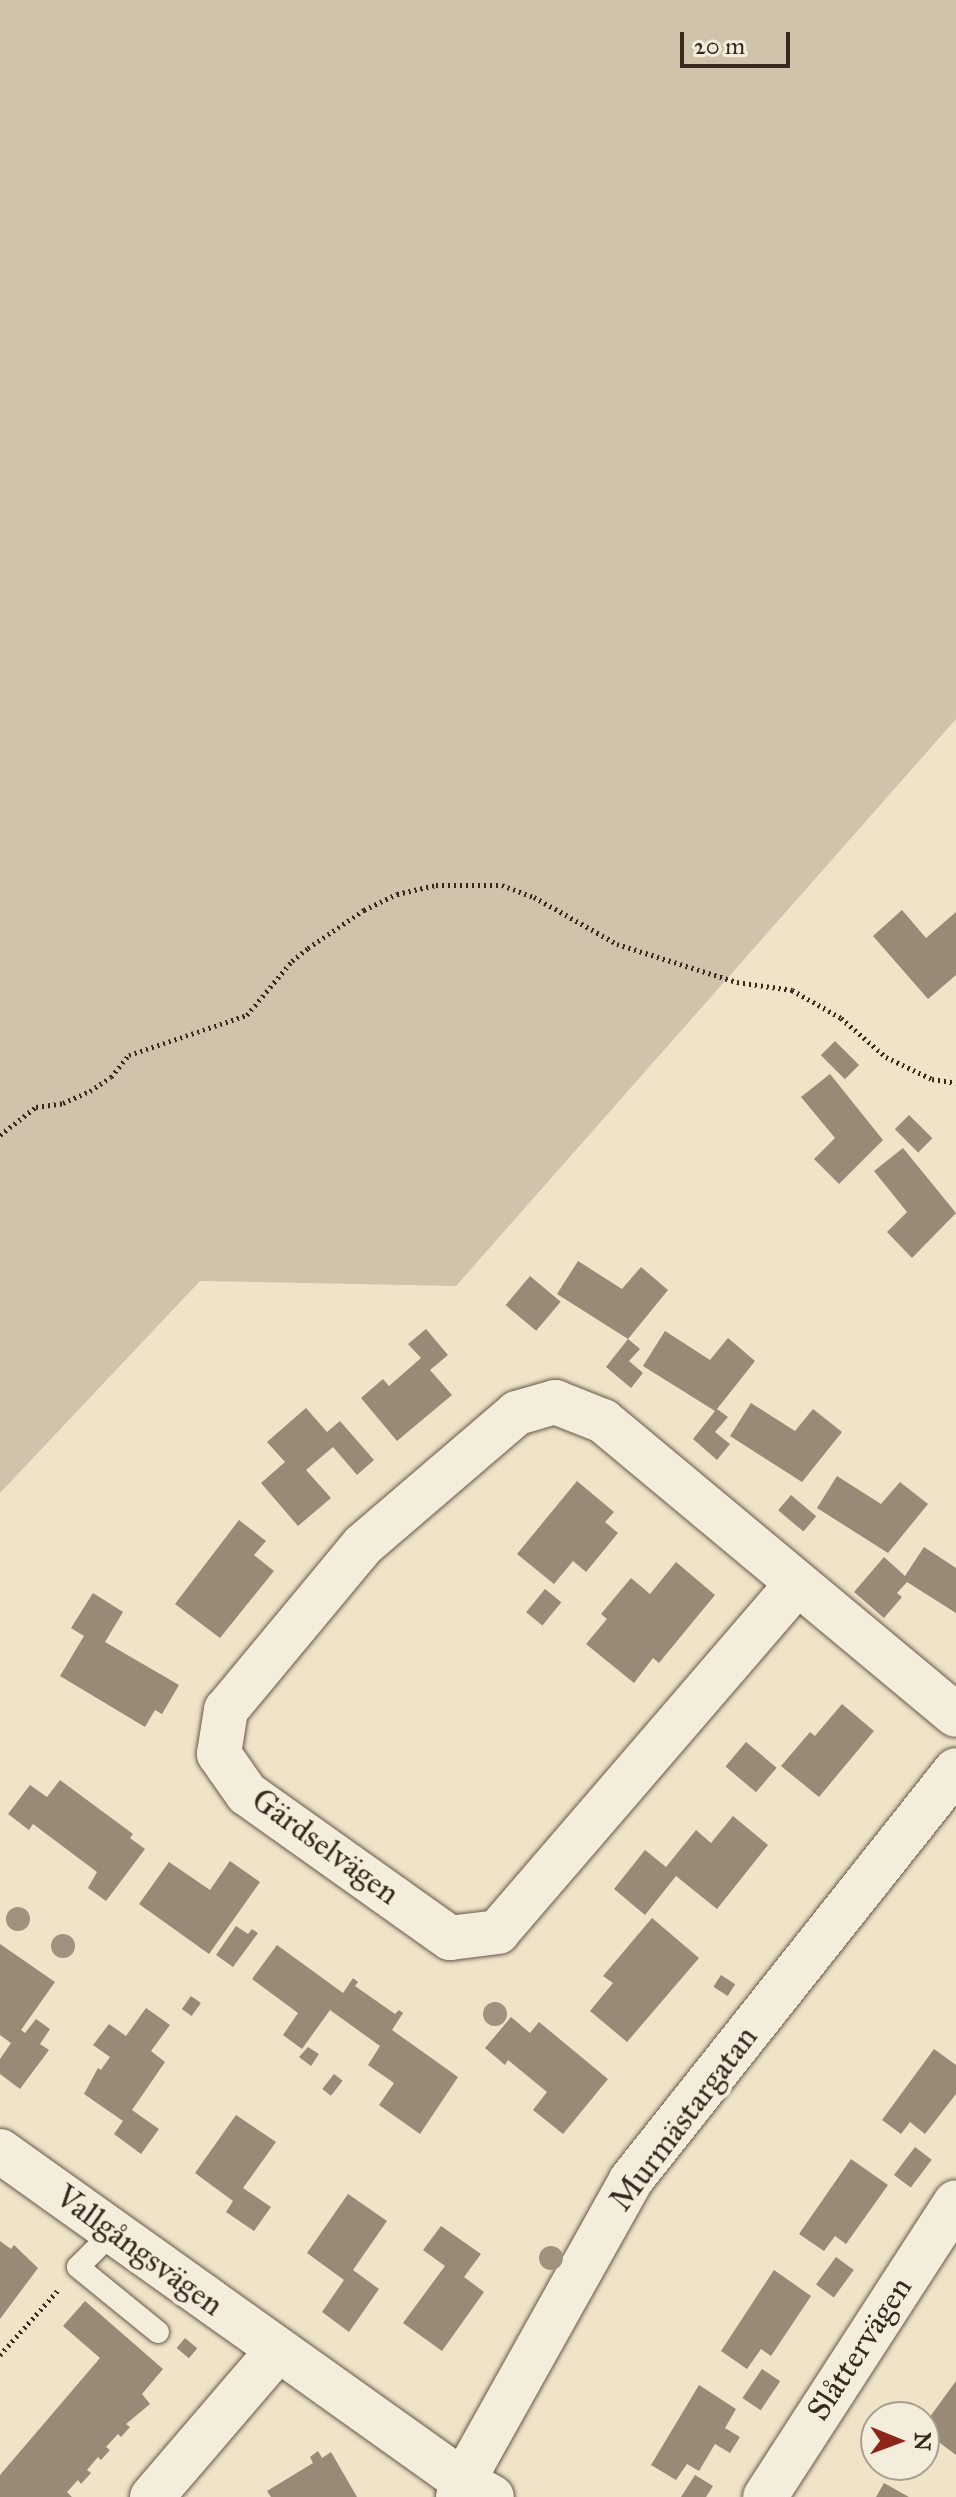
<!DOCTYPE html>
<meta charset="utf-8">
<style>
body{margin:0}
#map{position:relative;width:956px;height:2497px;overflow:hidden;background:#efe3c8;font-family:"IM FELL Great Primer",serif}
div>[style]{position:absolute}
.green>*{inset:0;background:#d0c3ab}
.building>*{inset:0;background:#978a77;transform-origin:0 0}
.path>*{height:5px;margin-top:-2.5px;transform-origin:0;background:repeating-linear-gradient(90deg,#38291f 0 2px,transparent 0 6px)}
.roads{filter:drop-shadow(0 0 2px #665849) drop-shadow(0 0 2px #665849)}
.service>*{height:22px;margin:-11px;padding:0 11px;transform-origin:11px;border-radius:11px;background:#f5eddb}
.minor>*{height:44px;margin:-22px;padding:0 22px;transform-origin:22px;border-radius:22px;background:#f5eddb}
.trees>*{width:24px;height:24px;margin:-12px;border-radius:50%;background:#9f927e}
span{translate:-50% -50%;white-space:nowrap;text-align:center;line-height:1.15;-webkit-text-stroke:8px #f5eddb;paint-order:stroke}
.street-label{font-size:32px;color:#38291f}
.north{position:absolute;left:860px;top:2401px;width:80px;height:80px;box-sizing:border-box;background:#f5eddb;border:2px solid #a99f90;border-radius:50%;rotate:91deg;font-size:22px;font-weight:700;line-height:32px;text-align:center;color:#38291f}
.north::after{content:'';display:block;margin:auto;width:28px;height:36px;background:#8f2418;clip-path:polygon(50% 0,100% 100%,50% 72%,0 100%)}
.scale{position:absolute;left:680px;top:32px;width:110px;height:36px;box-sizing:border-box;border:4px solid #38291f;border-top:0;padding-left:10px;font-size:24px;line-height:28px;white-space:nowrap;color:#38291f;-webkit-text-stroke:6px #f5eddb;paint-order:stroke}
</style>
<div id="map">
<div class="green">
<i style="clip-path:polygon(0 0,956px 0,956px 719px,456px 1286px,200px 1281px,0 1493px)"></i>
</div>
<div class="building">
<i style="clip-path:polygon(902px 910px,926px 938px,956px 912px,956px 975px,928px 999px,873px 936px)"></i>
<i style="left:835px;top:1041px;width:34px;height:20px;rotate:45deg"></i>
<i style="clip-path:polygon(830px 1074px,883px 1140px,839px 1184px,814px 1159px,835px 1138px,801px 1097px)"></i>
<i style="left:909px;top:1115px;width:33px;height:20px;rotate:45deg"></i>
<i style="clip-path:polygon(903px 1148px,956px 1213px,912px 1258px,887px 1232px,907px 1212px,874px 1171px)"></i>
<i style="clip-path:polygon(578px 1261px,622px 1289px,641px 1267px,668px 1290px,628px 1339px,557px 1294px)"></i>
<i style="left:530px;top:1276px;width:40px;height:38px;rotate:40deg"></i>
<i style="clip-path:polygon(426px 1329px,448px 1355px,430px 1370px,452px 1395px,397px 1441px,361px 1398px,383px 1379px,389px 1386px,421px 1358px,408px 1344px)"></i>
<i style="clip-path:polygon(665px 1331px,710px 1360px,728px 1338px,755px 1361px,717px 1409px,728px 1417px,715px 1432px,730px 1444px,717px 1460px,693px 1439px,715px 1411px,643px 1366px)"></i>
<i style="clip-path:polygon(628px 1339px,640px 1349px,629px 1361px,643px 1373px,631px 1388px,606px 1367px)"></i>
<i style="clip-path:polygon(751px 1403px,795px 1431px,813px 1409px,842px 1432px,802px 1482px,730px 1436px)"></i>
<i style="clip-path:polygon(306px 1408px,327px 1432px,340px 1421px,374px 1460px,357px 1475px,333px 1447px,306px 1470px,331px 1498px,298px 1526px,261px 1483px,285px 1462px,267px 1442px)"></i>
<i style="clip-path:polygon(837px 1476px,881px 1504px,900px 1482px,928px 1504px,888px 1553px,817px 1508px)"></i>
<i style="clip-path:polygon(577px 1481px,614px 1512px,605px 1522px,618px 1533px,586px 1572px,573px 1561px,554px 1584px,517px 1554px)"></i>
<i style="left:791px;top:1495px;width:33px;height:20px;rotate:40deg"></i>
<i style="clip-path:polygon(239px 1520px,266px 1541px,254px 1555px,274px 1571px,220px 1638px,175px 1604px)"></i>
<i style="clip-path:polygon(924px 1547px,956px 1568px,956px 1613px,907px 1582px,897px 1593px,902px 1597px,884px 1618px,854px 1592px,884px 1557px,905px 1576px)"></i>
<i style="clip-path:polygon(676px 1562px,715px 1595px,659px 1663px,653px 1658px,634px 1683px,586px 1644px,607px 1619px,601px 1614px,631px 1578px,650px 1594px)"></i>
<i style="left:545px;top:1589px;width:21px;height:30px;rotate:39deg"></i>
<i style="clip-path:polygon(93px 1593px,123px 1612px,105px 1642px,179px 1685px,162px 1714px,155px 1710px,145px 1727px,60px 1676px,84px 1636px,71px 1628px)"></i>
<i style="clip-path:polygon(842px 1704px,874px 1731px,819px 1797px,781px 1766px,810px 1732px,815px 1736px)"></i>
<i style="left:746px;top:1742px;width:40px;height:32px;rotate:40deg"></i>
<i style="clip-path:polygon(60px 1780px,133px 1834px,130px 1838px,145px 1849px,106px 1901px,88px 1888px,97px 1872px,33px 1824px,29px 1830px,8px 1814px,30px 1785px,47px 1797px)"></i>
<i style="clip-path:polygon(733px 1816px,768px 1845px,717px 1909px,676px 1876px,645px 1915px,614px 1889px,645px 1850px,666px 1867px,696px 1830px,711px 1843px)"></i>
<i style="clip-path:polygon(230px 1861px,260px 1882px,209px 1954px,139px 1904px,169px 1862px,210px 1890px)"></i>
<i style="clip-path:polygon(652px 1918px,699px 1958px,627px 2042px,590px 2011px,613px 1983px,603px 1976px)"></i>
<i style="clip-path:polygon(236px 1926px,248px 1934px,252px 1929px,258px 1933px,233px 1967px,216px 1955px)"></i>
<i style="clip-path:polygon(0 1944px,55px 1982px,21px 2030px,25px 2033px,36px 2019px,50px 2029px,40px 2044px,49px 2050px,20px 2089px,0 2074px,0 2059px,11px 2043px,0 2035px)"></i>
<i style="clip-path:polygon(277px 1945px,343px 1993px,353px 1978px,358px 1982px,355px 1986px,395px 2014px,399px 2010px,403px 2013px,392px 2030px,458px 2077px,420px 2134px,379px 2105px,394px 2083px,368px 2065px,380px 2046px,330px 2010px,302px 2049px,283px 2035px,298px 2013px,252px 1979px)"></i>
<i style="left:721px;top:1975px;width:17px;height:14px;rotate:33deg"></i>
<i style="left:191px;top:1996px;width:12px;height:16px;rotate:35deg"></i>
<i style="clip-path:polygon(146px 2008px,170px 2025px,151px 2051px,165px 2062px,132px 2110px,159px 2129px,141px 2154px,114px 2134px,123px 2121px,84px 2094px,98px 2068px,101px 2070px,110px 2057px,93px 2045px,109px 2024px,126px 2036px)"></i>
<i style="clip-path:polygon(511px 2017px,530px 2033px,539px 2022px,608px 2079px,563px 2134px,533px 2110px,547px 2092px,508px 2060px,505px 2065px,485px 2048px)"></i>
<i style="clip-path:polygon(308px 2047px,319px 2054px,311px 2066px,299px 2057px)"></i>
<i style="clip-path:polygon(934px 2049px,956px 2065px,956px 2094px,925px 2134px,910px 2122px,901px 2134px,882px 2120px)"></i>
<i style="left:334px;top:2074px;width:11px;height:19px;rotate:38deg"></i>
<i style="clip-path:polygon(236px 2115px,276px 2142px,243px 2188px,271px 2207px,254px 2231px,226px 2212px,233px 2201px,195px 2173px)"></i>
<i style="left:915px;top:2147px;width:21px;height:35px;rotate:37deg"></i>
<i style="clip-path:polygon(851px 2159px,888px 2185px,846px 2244px,835px 2236px,824px 2251px,799px 2234px)"></i>
<i style="clip-path:polygon(348px 2194px,387px 2221px,353px 2270px,379px 2289px,349px 2332px,322px 2312px,344px 2280px,307px 2253px)"></i>
<i style="clip-path:polygon(441px 2226px,481px 2254px,464px 2277px,484px 2292px,442px 2351px,403px 2323px,445px 2266px,423px 2250px)"></i>
<i style="clip-path:polygon(0 2241px,11px 2249px,14px 2245px,38px 2268px,0 2319px)"></i>
<i style="left:836px;top:2257px;width:22px;height:34px;rotate:36deg"></i>
<i style="clip-path:polygon(774px 2270px,811px 2296px,771px 2356px,761px 2349px,747px 2369px,721px 2351px)"></i>
<i style="clip-path:polygon(85px 2301px,163px 2369px,142px 2394px,150px 2404px,126px 2424px,130px 2427px,121px 2437px,118px 2434px,106px 2447px,110px 2450px,101px 2460px,98px 2457px,87px 2470px,91px 2473px,81px 2484px,78px 2480px,67px 2492px,72px 2497px,0 2497px,0 2475px,100px 2358px,63px 2326px)"></i>
<i style="left:185px;top:2338px;width:16px;height:13px;rotate:40deg"></i>
<i style="left:762px;top:2369px;width:22px;height:35px;rotate:34deg"></i>
<i style="clip-path:polygon(956px 2381px,956px 2455px,924px 2431px,924px 2425px)"></i>
<i style="clip-path:polygon(699px 2385px,736px 2409px,725px 2428px,740px 2437px,730px 2453px,715px 2444px,699px 2471px,687px 2464px,676px 2480px,651px 2465px)"></i>
<i style="clip-path:polygon(318px 2451px,322px 2458px,331px 2452px,357px 2497px,271px 2497px,267px 2491px,313px 2463px,310px 2457px)"></i>
<i style="clip-path:polygon(695px 2475px,713px 2486px,706px 2497px,681px 2497px)"></i>
<i style="clip-path:polygon(884px 2483px,909px 2497px,876px 2497px)"></i>
</div>
<div class="path">
<i style="left:0;top:1135px;width:46px;rotate:-37.9deg"></i>
<i style="left:36px;top:1107px;width:27px;rotate:-8deg"></i>
<i style="left:63px;top:1103px;width:30px;rotate:-24deg"></i>
<i style="left:90px;top:1091px;width:25px;rotate:-34deg"></i>
<i style="left:111px;top:1077px;width:28px;rotate:-51deg"></i>
<i style="left:129px;top:1055px;width:125px;rotate:-18.7deg"></i>
<i style="left:247px;top:1015px;width:70px;rotate:-50.2deg"></i>
<i style="left:292px;top:961px;width:21px;rotate:-39deg"></i>
<i style="left:308px;top:948px;width:68px;rotate:-34.2deg"></i>
<i style="left:364px;top:910px;width:37px;rotate:-26deg"></i>
<i style="left:397px;top:894px;width:40px;rotate:-13deg"></i>
<i style="left:436px;top:885px;width:66px"></i>
<i style="left:502px;top:885px;width:34px;rotate:21deg"></i>
<i style="left:534px;top:897px;width:95px;rotate:29.5deg"></i>
<i style="left:617px;top:944px;width:126px;rotate:17.6deg"></i>
<i style="left:737px;top:982px;width:56px;rotate:8.3deg"></i>
<i style="left:792px;top:990px;width:56px;rotate:29.7deg"></i>
<i style="left:841px;top:1018px;width:60px;rotate:40.9deg"></i>
<i style="left:886px;top:1057px;width:51px;rotate:25.6deg"></i>
<i style="left:932px;top:1079px;width:24px;rotate:9deg"></i>
<i style="left:0;top:2355px;width:89px;rotate:-48.2deg"></i>
</div>
<div class="roads">
<div class="service">
<i style="left:113px;top:2232px;width:49px;rotate:135deg"></i>
<i style="left:78px;top:2267px;width:103px;rotate:39.1deg"></i>
</div>
<div class="minor">
<i style="left:796px;top:1585px;width:457px;rotate:130.7deg"></i>
<i style="left:498px;top:1932px;width:48px;rotate:172.9deg"></i>
<i style="left:450px;top:1938px;width:249px;rotate:-144.6deg"></i>
<i style="left:247px;top:1794px;width:49px;rotate:-125deg"></i>
<i style="left:219px;top:1754px;width:45px;rotate:-81deg"></i>
<i style="left:226px;top:1710px;width:214px;rotate:-50.3deg"></i>
<i style="left:363px;top:1545px;width:203px;rotate:-40.6deg"></i>
<i style="left:517px;top:1413px;width:40px;rotate:-16deg"></i>
<i style="left:555px;top:1402px;width:52px;rotate:21.6deg"></i>
<i style="left:603px;top:1421px;width:459px;rotate:39.8deg"></i>
<i style="left:0;top:2151px;width:569px;rotate:35.48deg"></i>
<i style="left:463px;top:2481px;width:33px;rotate:29deg"></i>
<i style="left:152px;top:2497px;width:194px;rotate:-49.4deg"></i>
<i style="left:458px;top:2497px;width:17px;rotate:-73deg"></i>
<i style="left:463px;top:2481px;width:345px;rotate:-60.8deg"></i>
<i style="left:631px;top:2180px;width:523px;rotate:-51.6deg"></i>
<i style="left:765px;top:2497px;width:351px;rotate:-57.1deg"></i>
</div>
</div>
<div class="trees">
<i style="left:18px;top:1919px"></i>
<i style="left:63px;top:1946px"></i>
<i style="left:495px;top:2014px"></i>
<i style="left:551px;top:2258px"></i>
</div>
<div class="street-label">
<span style="left:325px;top:1847px;rotate:36deg">Gärdselvägen</span>
<span style="left:684px;top:2119px;rotate:-53deg">Murmästargatan</span>
<span style="left:139px;top:2251px;rotate:36deg">Vallgångsvägen</span>
<span style="left:860px;top:2349px;rotate:-57deg">Slåttervägen</span>
</div>
<div class="north">N</div>
<div class="scale">20 m</div>
</div>
